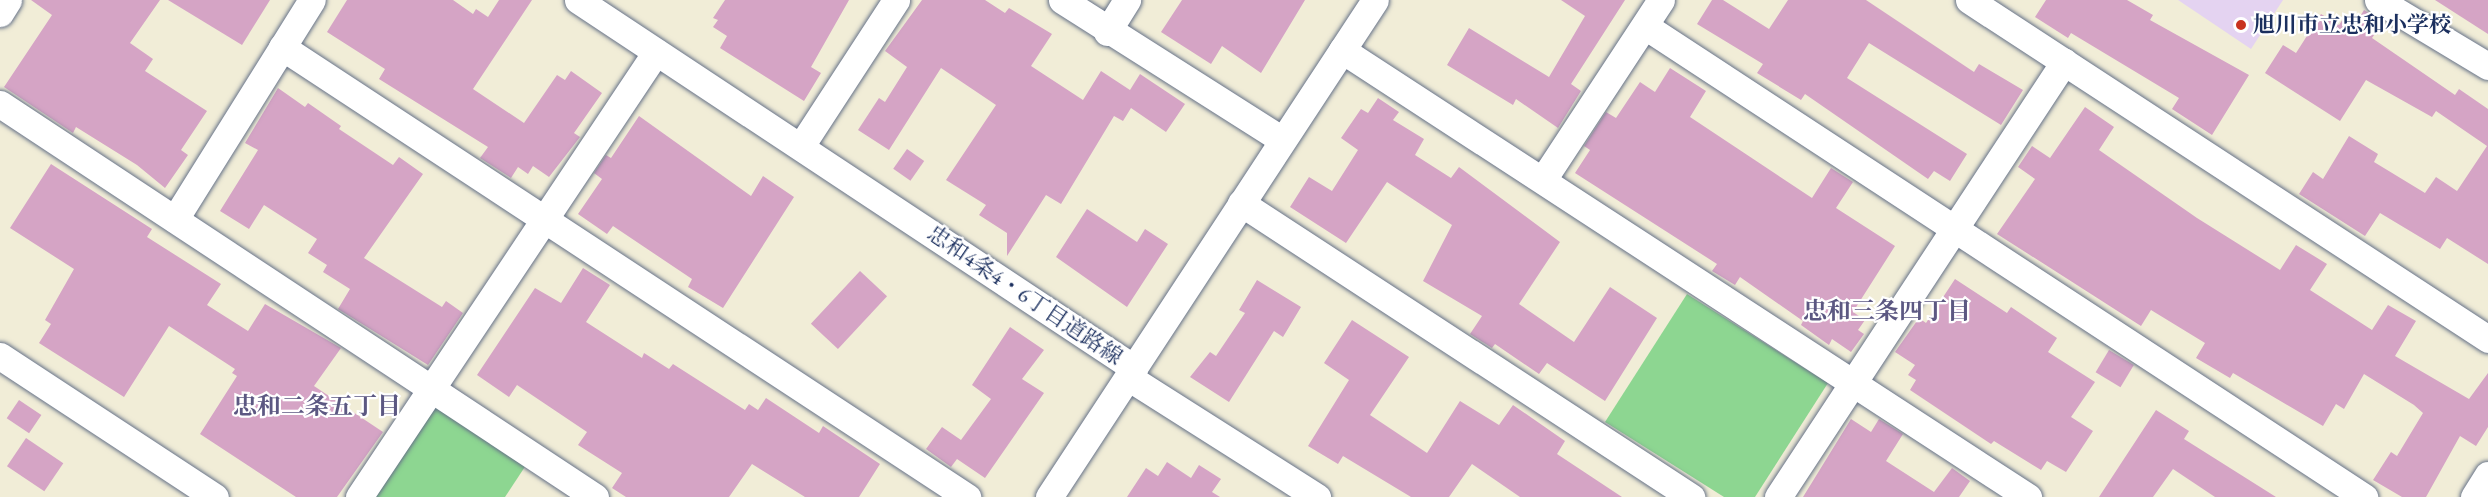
<!DOCTYPE html>
<meta charset="utf-8">
<style>
body{margin:0}
#map{position:relative;width:2488px;height:497px;overflow:hidden;background:#f1edd7;font-family:"EB Garamond","Noto Serif JP",serif}
div>[style]{position:absolute}
.built>*{inset:0;background:#e4d3f1}
.green>*{inset:0;background:#8dd691}
.building>*{inset:0;background:#d5a4c5;transform-origin:0 0}
.roads{filter:drop-shadow(0 0 2px #667288) drop-shadow(0 0 2px #667288)}
.minor>*{height:27px;margin:-13.5px;padding:0 13.5px;transform-origin:13.5px;border-radius:13.5px;background:#fff}
.dots>*{width:16px;height:16px;translate:-50% -50%;box-sizing:border-box;border:3px solid #fff;border-radius:50%}
span{translate:-50% -50%;white-space:nowrap;text-align:center;line-height:1.15;-webkit-text-stroke:4.5px #fff;paint-order:stroke}
.poi-label{font-size:22px;color:#1b2f5e;font-weight:700}
.left{translate:0 -50%;text-align:left}
.street-label{font-size:22px;color:#1b2f5e}
.neighbourhood-label{font-size:24px;color:#5c5882;font-weight:700}
</style>
<div id="map">
<div class="built">
<i style="clip-path:polygon(2178px 0,2283px 0,2251px 49px)"></i>
</div>
<div class="green">
<i style="clip-path:polygon(1687px 294px,1828px 383px,1755px 497px,1724px 497px,1605px 422px)"></i>
<i style="clip-path:polygon(431px 388px,532px 456px,505px 497px,359px 497px)"></i>
</div>
<div class="building">
<i style="clip-path:polygon(31px 0,160px 0,130px 43px,153px 59px,145px 71px,207px 111px,181px 150px,188px 155px,165px 188px,137px 165px,76px 127px,73px 133px,4px 87px,52px 15px)"></i>
<i style="clip-path:polygon(168px 0,270px 0,242px 45px)"></i>
<i style="clip-path:polygon(347px 0,453px 0,473px 14px,476px 9px,488px 17px,499px 0,532px 0,473px 89px,524px 123px,557px 75px,565px 80px,571px 71px,602px 93px,574px 133px,580px 137px,549px 177px,533px 166px,528px 174px,518px 167px,511px 178px,480px 158px,488px 147px,379px 79px,385px 69px,327px 32px)"></i>
<i style="clip-path:polygon(725px 0,849px 0,811px 67px,821px 73px,804px 101px,720px 48px,727px 36px,713px 27px,718px 20px,713px 18px)"></i>
<i style="clip-path:polygon(922px 0,985px 0,1005px 13px,1009px 8px,1052px 34px,1031px 66px,1083px 100px,1101px 71px,1130px 90px,1140px 74px,1185px 104px,1166px 132px,1131px 108px,1123px 121px,1114px 116px,1061px 204px,1046px 195px,1007px 256px,1007px 233px,979px 215px,986px 205px,946px 180px,996px 105px,941px 68px,889px 150px,858px 130px,879px 98px,885px 102px,907px 67px,885px 51px)"></i>
<i style="clip-path:polygon(1182px 0,1305px 0,1261px 73px,1222px 46px,1211px 64px,1161px 32px)"></i>
<i style="clip-path:polygon(1561px 0,1625px 0,1571px 84px,1581px 91px,1558px 128px,1516px 99px,1513px 105px,1447px 65px,1469px 28px,1549px 77px,1585px 16px)"></i>
<i style="clip-path:polygon(1712px 0,1723px 0,1769px 29px,1788px 0,1866px 0,1974px 72px,1979px 64px,2023px 90px,2001px 125px,1869px 43px,1847px 78px,1967px 154px,1950px 181px,1934px 171px,1928px 179px,1805px 94px,1801px 100px,1757px 73px,1763px 64px,1697px 24px)"></i>
<i style="clip-path:polygon(2046px 0,2127px 0,2153px 15px,2150px 20px,2249px 75px,2212px 135px,2172px 109px,2179px 98px,2071px 33px,2068px 38px,2035px 17px)"></i>
<i style="clip-path:polygon(2435px 0,2488px 0,2488px 34px)"></i>
<i style="clip-path:polygon(2364px 10px,2383px 22px,2372px 38px,2455px 95px,2459px 89px,2488px 109px,2488px 264px,2447px 238px,2440px 249px,2380px 213px,2365px 236px,2299px 194px,2313px 172px,2323px 179px,2349px 136px,2378px 154px,2374px 162px,2425px 193px,2436px 177px,2457px 191px,2487px 146px,2436px 111px,2432px 117px,2366px 80px,2340px 121px,2265px 73px,2283px 45px,2296px 53px,2321px 14px,2339px 25px,2343px 19px,2354px 26px)"></i>
<i style="clip-path:polygon(1670px 68px,1706px 91px,1690px 117px,1812px 198px,1831px 168px,1853px 182px,1836px 208px,1895px 246px,1853px 312px,1865px 320px,1858px 330px,1864px 334px,1851px 352px,1832px 339px,1829px 345px,1801px 325px,1803px 321px,1740px 277px,1735px 285px,1712px 271px,1717px 264px,1575px 173px,1590px 150px,1584px 146px,1606px 112px,1616px 118px,1640px 82px,1655px 92px)"></i>
<i style="clip-path:polygon(278px 88px,305px 107px,308px 103px,341px 126px,339px 129px,393px 165px,399px 157px,423px 174px,364px 258px,442px 307px,446px 301px,463px 313px,428px 365px,338px 309px,350px 289px,323px 272px,327px 265px,308px 253px,317px 239px,264px 205px,249px 229px,220px 211px,258px 150px,245px 143px)"></i>
<i style="clip-path:polygon(1378px 98px,1399px 112px,1393px 120px,1424px 139px,1415px 155px,1451px 178px,1459px 167px,1560px 242px,1519px 304px,1574px 342px,1610px 287px,1657px 318px,1605px 401px,1547px 363px,1539px 374px,1495px 344px,1492px 348px,1470px 334px,1482px 316px,1423px 281px,1452px 225px,1387px 182px,1346px 243px,1290px 207px,1309px 177px,1332px 191px,1358px 150px,1341px 138px,1361px 109px,1368px 113px)"></i>
<i style="clip-path:polygon(2085px 107px,2114px 127px,2099px 150px,2197px 218px,2280px 270px,2296px 245px,2327px 264px,2310px 290px,2372px 330px,2388px 305px,2416px 321px,2395px 356px,2469px 399px,2488px 373px,2488px 427px,2476px 446px,2460px 436px,2426px 497px,2402px 497px,2373px 480px,2391px 452px,2397px 456px,2423px 413px,2414px 405px,2364px 374px,2344px 409px,2336px 404px,2323px 426px,2233px 373px,2230px 378px,2196px 358px,2205px 343px,2151px 310px,2141px 326px,1997px 234px,2035px 179px,2018px 167px,2032px 146px,2050px 158px)"></i>
<i style="clip-path:polygon(639px 116px,751px 196px,763px 176px,794px 197px,723px 308px,688px 287px,692px 279px,613px 226px,607px 234px,578px 214px,602px 179px,594px 173px,606px 155px,611px 158px)"></i>
<i style="left:907px;top:149px;width:21px;height:24px;rotate:35deg"></i>
<i style="clip-path:polygon(51px 164px,152px 229px,147px 237px,221px 284px,207px 305px,248px 331px,265px 304px,341px 348px,314px 386px,383px 432px,337px 497px,296px 497px,200px 434px,237px 376px,232px 373px,235px 369px,169px 326px,124px 397px,39px 343px,51px 324px,45px 320px,74px 269px,10px 228px)"></i>
<i style="clip-path:polygon(1087px 209px,1137px 242px,1145px 229px,1168px 244px,1127px 307px,1056px 257px)"></i>
<i style="clip-path:polygon(583px 268px,610px 285px,586px 322px,642px 358px,644px 353px,669px 369px,673px 364px,745px 410px,749px 404px,758px 410px,766px 398px,819px 433px,823px 426px,880px 464px,859px 497px,805px 497px,752px 464px,729px 497px,626px 497px,612px 488px,622px 473px,578px 445px,587px 432px,517px 385px,509px 397px,477px 375px,535px 288px,561px 303px)"></i>
<i style="left:860px;top:271px;width:37px;height:72px;rotate:43deg"></i>
<i style="clip-path:polygon(1955px 279px,2007px 313px,2011px 307px,2057px 338px,2048px 352px,2095px 382px,2071px 417px,2093px 431px,2066px 472px,2047px 461px,2041px 470px,1994px 441px,1991px 444px,1910px 390px,1916px 380px,1908px 375px,1915px 365px,1895px 352px,1919px 318px,1926px 323px)"></i>
<i style="clip-path:polygon(1257px 280px,1301px 307px,1283px 337px,1274px 331px,1229px 402px,1190px 377px,1210px 352px,1216px 356px,1245px 313px,1239px 310px)"></i>
<i style="clip-path:polygon(1352px 320px,1409px 357px,1370px 415px,1427px 453px,1460px 401px,1499px 425px,1513px 405px,1565px 441px,1557px 454px,1622px 497px,1520px 497px,1472px 464px,1449px 497px,1411px 497px,1343px 456px,1338px 464px,1308px 446px,1349px 380px,1324px 363px)"></i>
<i style="clip-path:polygon(1010px 327px,1044px 350px,1022px 379px,1044px 393px,985px 478px,957px 459px,951px 467px,926px 449px,942px 427px,961px 440px,991px 399px,972px 385px)"></i>
<i style="left:2109px;top:350px;width:29px;height:26px;rotate:31deg"></i>
<i style="left:19px;top:400px;width:27px;height:22px;rotate:34deg"></i>
<i style="clip-path:polygon(2156px 410px,2189px 431px,2184px 439px,2276px 497px,2215px 497px,2173px 469px,2153px 497px,2099px 497px)"></i>
<i style="clip-path:polygon(1851px 419px,1871px 432px,1879px 419px,1903px 434px,1886px 461px,1934px 492px,1952px 468px,1970px 481px,1959px 497px,1803px 497px)"></i>
<i style="left:26px;top:438px;width:45px;height:34px;rotate:34deg"></i>
<i style="clip-path:polygon(1167px 462px,1191px 478px,1199px 465px,1221px 479px,1212px 492px,1220px 497px,1127px 497px,1146px 468px,1158px 476px)"></i>
</div>
<div class="roads">
<div class="minor">
<i style="left:578px;top:0;width:667px;rotate:33.5deg"></i>
<i style="left:1062px;top:0;width:259px;rotate:32.4deg"></i>
<i style="left:1969px;top:0;width:620px;rotate:33.15deg"></i>
<i style="left:2378px;top:0;width:128px;rotate:31deg"></i>
<i style="left:0;top:13px;width:15px;rotate:-58deg"></i>
<i style="left:1645px;top:26px;width:860px;rotate:33.23deg"></i>
<i style="left:1107px;top:32px;width:38px;rotate:-58deg"></i>
<i style="left:282px;top:47px;width:820px;rotate:33.3deg"></i>
<i style="left:1342px;top:50px;width:819px;rotate:33.09deg"></i>
<i style="left:0;top:104px;width:713px;rotate:33.44deg"></i>
<i style="left:801px;top:146px;width:174px;rotate:-56.9deg"></i>
<i style="left:1544px;top:178px;width:213px;rotate:-56.7deg"></i>
<i style="left:1241px;top:203px;width:538px;rotate:33.16deg"></i>
<i style="left:175px;top:219px;width:258px;rotate:-58deg"></i>
<i style="left:0;top:356px;width:257px;rotate:33.3deg"></i>
<i style="left:1128px;top:377px;width:224px;rotate:32.4deg"></i>
<i style="left:359px;top:497px;width:535px;rotate:-56.28deg"></i>
<i style="left:1049px;top:497px;width:594px;rotate:-56.74deg"></i>
<i style="left:1778px;top:497px;width:521px;rotate:-56.68deg"></i>
<i style="left:2474px;top:497px;width:26px;rotate:-58deg"></i>
</div>
</div>
<div class="dots">
<i style="left:2241px;top:25px;background:#c8321e"></i>
</div>
<div class="poi-label">
<span class="left" style="left:2253px;top:25px">旭川市立忠和小学校</span>
</div>
<div class="street-label">
<span style="left:1025px;top:295px;rotate:34deg">忠和4条4・6丁目道路線</span>
</div>
<div class="neighbourhood-label">
<span style="left:1887px;top:311px">忠和三条四丁目</span>
<span style="left:317px;top:406px">忠和二条五丁目</span>
</div>
</div>
